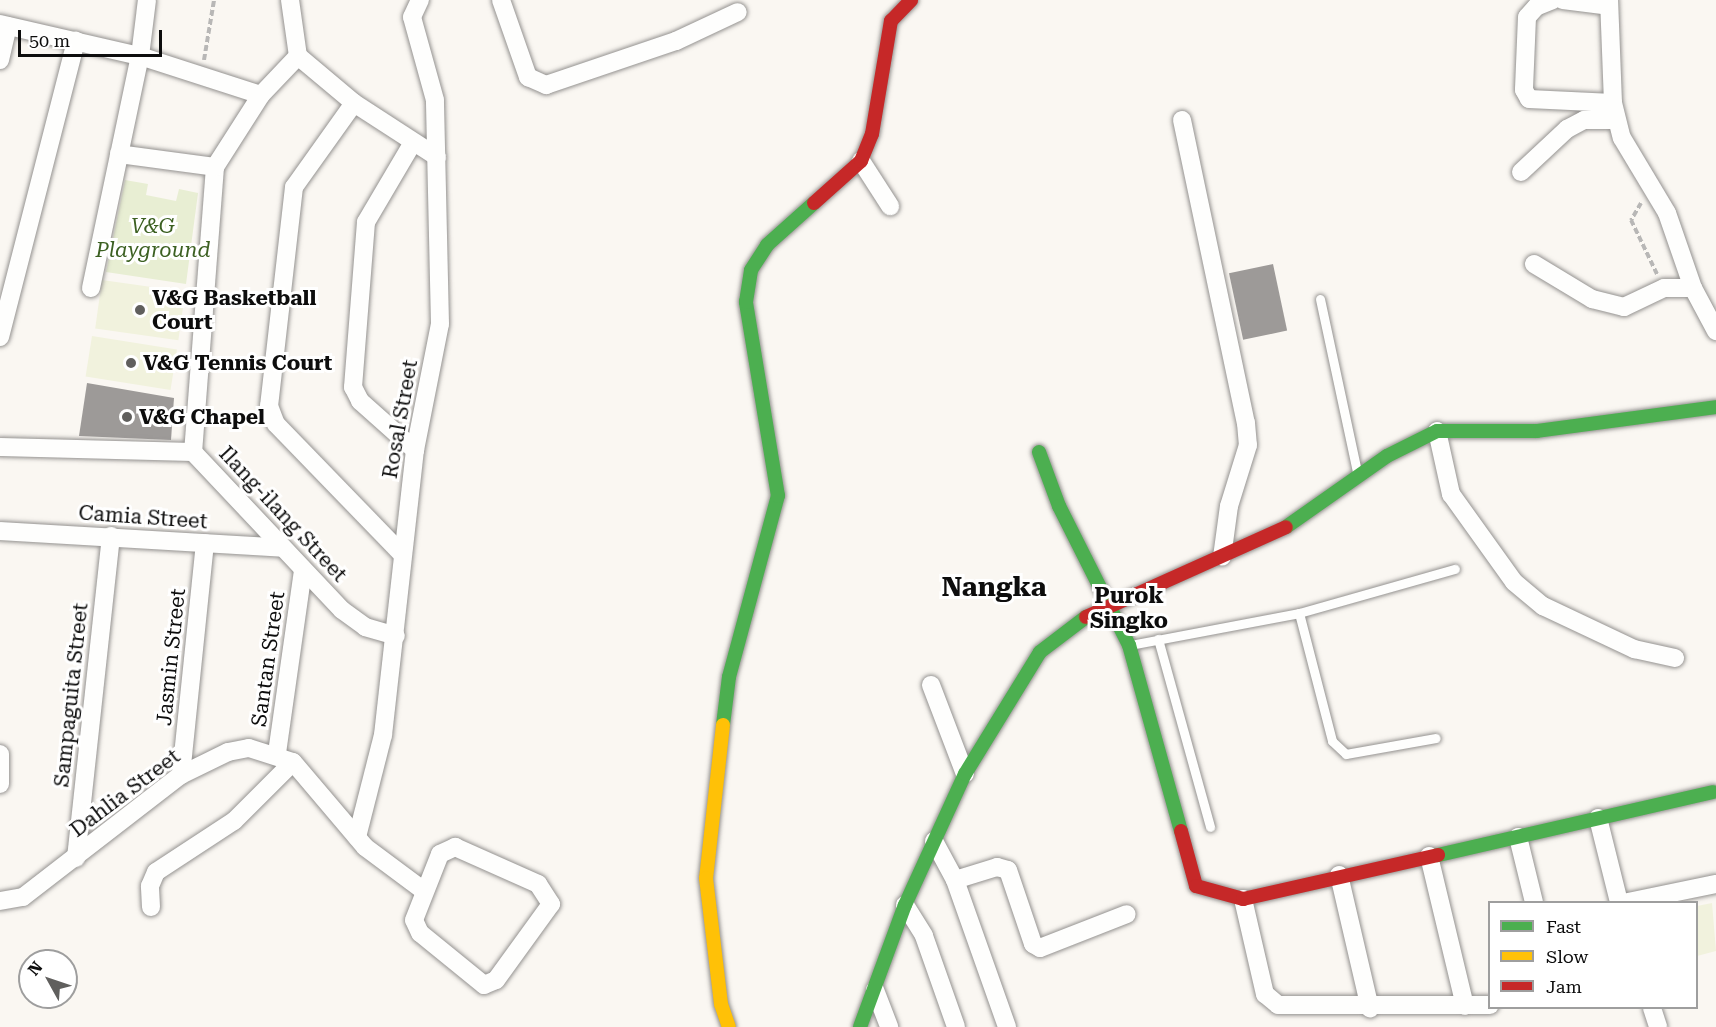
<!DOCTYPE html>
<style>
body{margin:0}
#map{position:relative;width:1716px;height:1027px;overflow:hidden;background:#faf7f2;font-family:"Roboto Serif",serif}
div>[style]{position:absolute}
.green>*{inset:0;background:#e8eed3}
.pitch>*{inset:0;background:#f1f2dd;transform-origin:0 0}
.building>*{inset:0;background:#9d9a98;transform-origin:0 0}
.path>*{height:4px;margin-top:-2px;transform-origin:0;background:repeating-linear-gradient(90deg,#b8b7b6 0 6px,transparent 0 9px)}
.roads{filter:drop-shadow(0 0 2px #949290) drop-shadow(0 0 2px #949290)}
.lane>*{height:9px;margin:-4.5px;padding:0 4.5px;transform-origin:4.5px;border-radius:4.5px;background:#fefefd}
.street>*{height:18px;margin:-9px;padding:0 9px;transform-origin:9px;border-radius:9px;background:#fefefd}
.fast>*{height:14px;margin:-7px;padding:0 7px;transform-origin:7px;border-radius:7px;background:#4caf50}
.slow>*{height:14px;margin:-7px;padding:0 7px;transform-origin:7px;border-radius:7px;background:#ffc107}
.jam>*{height:14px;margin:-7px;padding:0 7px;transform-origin:7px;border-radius:7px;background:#c62828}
.dots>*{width:16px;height:16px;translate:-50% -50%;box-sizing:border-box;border:3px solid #fff;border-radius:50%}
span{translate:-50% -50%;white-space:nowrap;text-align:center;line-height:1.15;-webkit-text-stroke:6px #fff;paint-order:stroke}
.park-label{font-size:21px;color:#3c6022;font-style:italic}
.poi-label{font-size:21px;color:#0d0d0d;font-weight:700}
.left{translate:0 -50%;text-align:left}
.street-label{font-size:21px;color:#0d0d0d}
.neighbourhood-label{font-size:22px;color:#0d0d0d;font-weight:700}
.district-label{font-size:27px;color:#0d0d0d;font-weight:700}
.legend{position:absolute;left:1488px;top:901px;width:210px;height:108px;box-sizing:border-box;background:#fff;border:2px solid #9e9e9e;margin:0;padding:8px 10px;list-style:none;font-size:18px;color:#0d0d0d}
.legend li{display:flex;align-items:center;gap:12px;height:30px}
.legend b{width:30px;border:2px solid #9e9e9e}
.north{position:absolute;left:18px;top:949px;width:60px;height:60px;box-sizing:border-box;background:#fff;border:2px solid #9e9e9e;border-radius:50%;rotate:310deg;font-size:16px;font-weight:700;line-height:24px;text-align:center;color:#0d0d0d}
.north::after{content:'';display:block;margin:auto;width:21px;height:27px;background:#605f5d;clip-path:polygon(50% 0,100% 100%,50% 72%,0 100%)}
.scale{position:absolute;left:18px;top:30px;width:144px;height:27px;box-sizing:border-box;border:3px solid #0d0d0d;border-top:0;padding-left:8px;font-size:18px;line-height:21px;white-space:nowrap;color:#0d0d0d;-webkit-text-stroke:4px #fff;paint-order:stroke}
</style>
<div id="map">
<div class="green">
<i style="clip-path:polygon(125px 180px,148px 184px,146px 195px,176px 201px,179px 189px,198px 193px,186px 284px,106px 272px)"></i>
</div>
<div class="pitch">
<i style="left:102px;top:280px;width:84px;height:49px;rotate:8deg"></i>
<i style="left:92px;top:336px;width:86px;height:41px;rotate:9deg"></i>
<i style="clip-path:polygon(1712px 903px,1716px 951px,1697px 956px,1697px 906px)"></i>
</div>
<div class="building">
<i style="left:1273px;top:264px;width:68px;height:45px;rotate:78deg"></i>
<i style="clip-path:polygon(87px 383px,174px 398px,171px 440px,79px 436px)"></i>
</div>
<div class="path">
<i style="left:204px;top:60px;width:61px;rotate:-80.5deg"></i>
<i style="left:1641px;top:203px;width:20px;rotate:120deg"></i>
<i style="left:1631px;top:220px;width:60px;rotate:64.3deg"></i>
</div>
<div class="roads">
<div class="lane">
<i style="left:1320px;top:299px;width:181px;rotate:77.9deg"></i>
<i style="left:1299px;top:613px;width:132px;rotate:75.5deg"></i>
<i style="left:1332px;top:741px;width:19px;rotate:43deg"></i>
<i style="left:1346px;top:754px;width:91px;rotate:-10.1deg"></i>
<i style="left:1158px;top:639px;width:195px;rotate:74.5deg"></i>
<i style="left:1130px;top:645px;width:172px;rotate:-10.7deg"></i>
<i style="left:1299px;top:613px;width:162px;rotate:-15.8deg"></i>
</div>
<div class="street">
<i style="left:290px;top:0;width:57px;rotate:81.9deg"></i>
<i style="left:298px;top:56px;width:73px;rotate:40deg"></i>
<i style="left:354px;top:103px;width:99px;rotate:33deg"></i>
<i style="left:501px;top:0;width:82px;rotate:70.7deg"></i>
<i style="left:528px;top:77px;width:20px;rotate:24deg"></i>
<i style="left:546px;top:85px;width:137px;rotate:-18.7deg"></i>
<i style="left:676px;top:41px;width:68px;rotate:-25.1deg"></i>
<i style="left:1553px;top:0;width:18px;rotate:158deg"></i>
<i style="left:1536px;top:7px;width:13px;rotate:132deg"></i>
<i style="left:1527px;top:17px;width:73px;rotate:92.4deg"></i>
<i style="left:1524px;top:90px;width:10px;rotate:61deg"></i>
<i style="left:1529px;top:99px;width:84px;rotate:2.7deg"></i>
<i style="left:1613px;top:103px;width:103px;rotate:-92.2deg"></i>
<i style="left:1563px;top:0;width:46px;rotate:7.4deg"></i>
<i style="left:0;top:24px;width:144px;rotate:12.9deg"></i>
<i style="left:140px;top:56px;width:127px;rotate:17.9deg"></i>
<i style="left:298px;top:56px;width:54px;rotate:133.5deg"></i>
<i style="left:261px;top:95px;width:85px;rotate:122.6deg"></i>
<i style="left:215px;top:167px;width:286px;rotate:94.4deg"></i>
<i style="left:193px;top:452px;width:217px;rotate:46.7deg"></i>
<i style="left:342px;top:610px;width:29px;rotate:36deg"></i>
<i style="left:365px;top:627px;width:32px;rotate:16deg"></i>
<i style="left:0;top:60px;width:35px;rotate:-77deg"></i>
<i style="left:354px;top:103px;width:103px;rotate:125.5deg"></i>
<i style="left:294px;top:187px;width:220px;rotate:96.5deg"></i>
<i style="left:269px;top:406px;width:19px;rotate:69deg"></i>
<i style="left:276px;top:424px;width:181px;rotate:45.9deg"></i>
<i style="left:1613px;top:103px;width:36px;rotate:76deg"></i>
<i style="left:1622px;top:138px;width:87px;rotate:59deg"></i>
<i style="left:1667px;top:213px;width:79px;rotate:70.9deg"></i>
<i style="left:1693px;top:288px;width:49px;rotate:61.9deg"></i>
<i style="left:1182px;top:120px;width:310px;rotate:78.1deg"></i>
<i style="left:1246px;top:423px;width:22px;rotate:85deg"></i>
<i style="left:1248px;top:445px;width:64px;rotate:107.3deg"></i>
<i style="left:1229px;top:506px;width:51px;rotate:97.8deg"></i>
<i style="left:412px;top:144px;width:91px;rotate:120.5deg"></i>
<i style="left:366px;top:222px;width:166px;rotate:94.5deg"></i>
<i style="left:353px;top:387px;width:16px;rotate:63deg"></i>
<i style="left:360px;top:401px;width:74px;rotate:41.7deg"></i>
<i style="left:119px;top:154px;width:97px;rotate:7.7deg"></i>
<i style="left:861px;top:161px;width:54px;rotate:57.2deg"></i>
<i style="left:1521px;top:172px;width:63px;rotate:-43.1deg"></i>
<i style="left:1567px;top:129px;width:19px;rotate:-28deg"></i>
<i style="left:1584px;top:120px;width:30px"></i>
<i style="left:1534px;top:264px;width:68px;rotate:31.1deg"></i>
<i style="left:1592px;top:299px;width:33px;rotate:14deg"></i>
<i style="left:1624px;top:307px;width:44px;rotate:-25.4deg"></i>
<i style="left:1664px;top:288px;width:29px"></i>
<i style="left:91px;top:288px;width:237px;rotate:-78.1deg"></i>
<i style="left:140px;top:56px;width:56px;rotate:-82.9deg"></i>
<i style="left:0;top:337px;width:306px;rotate:-75.6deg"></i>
<i style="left:1437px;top:431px;width:65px;rotate:77.5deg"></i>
<i style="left:1451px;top:494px;width:108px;rotate:54.4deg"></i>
<i style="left:1514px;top:582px;width:38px;rotate:40deg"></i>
<i style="left:1543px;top:606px;width:101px;rotate:25.3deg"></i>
<i style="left:1634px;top:649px;width:42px;rotate:12.4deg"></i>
<i style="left:0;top:447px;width:193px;rotate:1.5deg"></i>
<i style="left:0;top:531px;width:283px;rotate:3.4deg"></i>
<i style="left:931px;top:685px;width:95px;rotate:69.1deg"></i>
<i style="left:277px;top:753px;width:184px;rotate:-81.9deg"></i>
<i style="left:0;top:754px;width:30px;rotate:90deg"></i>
<i style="left:181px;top:775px;width:233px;rotate:-84.1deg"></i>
<i style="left:1598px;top:818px;width:87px;rotate:76deg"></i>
<i style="left:357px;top:837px;width:105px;rotate:-75.7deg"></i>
<i style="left:383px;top:735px;width:287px;rotate:-83.6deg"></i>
<i style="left:415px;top:450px;width:128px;rotate:-78.8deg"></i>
<i style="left:440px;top:324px;width:224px;rotate:-91.3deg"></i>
<i style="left:435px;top:100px;width:86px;rotate:-105.5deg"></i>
<i style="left:412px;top:17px;width:19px;rotate:-65deg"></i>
<i style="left:1518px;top:837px;width:67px;rotate:76.2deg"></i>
<i style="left:934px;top:841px;width:44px;rotate:61.7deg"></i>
<i style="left:955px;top:880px;width:156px;rotate:70.5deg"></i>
<i style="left:455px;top:847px;width:91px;rotate:24deg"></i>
<i style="left:538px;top:884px;width:24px;rotate:57deg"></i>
<i style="left:551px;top:904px;width:94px;rotate:125.9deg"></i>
<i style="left:496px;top:980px;width:13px;rotate:157deg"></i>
<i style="left:484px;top:985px;width:82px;rotate:-140.9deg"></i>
<i style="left:420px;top:933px;width:14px;rotate:-115deg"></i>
<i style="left:414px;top:920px;width:71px;rotate:-68.5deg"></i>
<i style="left:440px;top:854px;width:17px;rotate:-25deg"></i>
<i style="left:1429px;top:856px;width:154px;rotate:76.5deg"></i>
<i style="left:76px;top:858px;width:324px;rotate:-83.8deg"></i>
<i style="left:1339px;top:875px;width:137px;rotate:76.9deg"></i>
<i style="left:955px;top:880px;width:44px;rotate:-17.2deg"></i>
<i style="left:997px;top:867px;width:11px;rotate:15deg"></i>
<i style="left:1008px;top:870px;width:78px;rotate:71.3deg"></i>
<i style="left:1033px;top:944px;width:8px;rotate:30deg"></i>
<i style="left:1040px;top:948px;width:93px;rotate:-21.3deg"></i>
<i style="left:1243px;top:899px;width:98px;rotate:77deg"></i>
<i style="left:1265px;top:994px;width:17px;rotate:40deg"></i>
<i style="left:1278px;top:1005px;width:212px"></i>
<i style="left:0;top:901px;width:23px;rotate:-10deg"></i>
<i style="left:23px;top:897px;width:200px;rotate:-37.7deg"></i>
<i style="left:181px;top:775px;width:52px;rotate:-26.1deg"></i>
<i style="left:228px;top:752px;width:21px;rotate:-11deg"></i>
<i style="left:249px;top:748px;width:46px;rotate:17.7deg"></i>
<i style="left:293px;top:762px;width:111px;rotate:49.7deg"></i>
<i style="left:365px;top:847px;width:72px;rotate:36.6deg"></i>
<i style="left:1628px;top:902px;width:90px;rotate:-11.6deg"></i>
<i style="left:905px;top:905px;width:36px;rotate:58deg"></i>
<i style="left:924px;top:936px;width:96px;rotate:70.6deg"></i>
<i style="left:151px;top:907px;width:21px;rotate:-93deg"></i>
<i style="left:150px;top:886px;width:15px;rotate:-67deg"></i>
<i style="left:156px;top:872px;width:93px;rotate:-33.2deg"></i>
<i style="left:234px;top:821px;width:83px;rotate:-45deg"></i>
<i style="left:875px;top:990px;width:40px;rotate:69deg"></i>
<i style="left:1652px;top:1008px;width:20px;rotate:72deg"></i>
</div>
<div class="fast">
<i style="left:1039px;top:452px;width:58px;rotate:69.7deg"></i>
<i style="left:1059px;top:506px;width:156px;rotate:63.3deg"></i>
<i style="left:1129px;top:645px;width:193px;rotate:74.4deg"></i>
<i style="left:1286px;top:527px;width:123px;rotate:-35.1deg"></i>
<i style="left:1387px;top:456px;width:56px;rotate:-26.6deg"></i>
<i style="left:1437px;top:431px;width:100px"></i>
<i style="left:1537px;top:431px;width:181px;rotate:-7.6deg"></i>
<i style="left:723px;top:725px;width:48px;rotate:-82.9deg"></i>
<i style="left:729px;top:677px;width:188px;rotate:-74.9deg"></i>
<i style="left:778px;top:496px;width:197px;rotate:-99.4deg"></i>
<i style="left:746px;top:302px;width:32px;rotate:-81deg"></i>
<i style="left:751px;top:270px;width:30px;rotate:-57deg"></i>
<i style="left:767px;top:245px;width:63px;rotate:-41.8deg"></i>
<i style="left:1438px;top:855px;width:282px;rotate:-12.9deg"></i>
<i style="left:860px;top:1027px;width:130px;rotate:-69.8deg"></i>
<i style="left:905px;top:905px;width:144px;rotate:-65.4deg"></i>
<i style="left:965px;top:774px;width:143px;rotate:-58.4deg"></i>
<i style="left:1040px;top:652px;width:58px;rotate:-37.3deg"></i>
</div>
<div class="slow">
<i style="left:723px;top:725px;width:154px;rotate:96.3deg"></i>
<i style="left:706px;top:878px;width:127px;rotate:83.2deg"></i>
<i style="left:721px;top:1004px;width:24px;rotate:71deg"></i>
</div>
<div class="jam">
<i style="left:814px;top:203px;width:63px;rotate:-41.8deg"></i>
<i style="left:861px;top:161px;width:29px;rotate:-68deg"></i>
<i style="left:872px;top:134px;width:115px;rotate:-80.5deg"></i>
<i style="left:891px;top:21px;width:29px;rotate:-46deg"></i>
<i style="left:1086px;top:617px;width:219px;rotate:-24.2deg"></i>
<i style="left:1181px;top:831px;width:57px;rotate:74.7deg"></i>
<i style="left:1196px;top:886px;width:49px;rotate:15.5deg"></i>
<i style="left:1243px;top:899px;width:200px;rotate:-12.7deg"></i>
</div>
</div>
<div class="dots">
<i style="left:140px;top:310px;background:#605f5d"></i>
<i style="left:131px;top:363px;background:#605f5d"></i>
<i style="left:127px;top:417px;background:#605f5d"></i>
</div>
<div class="park-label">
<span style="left:153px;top:238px">V&amp;G<br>Playground</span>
</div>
<div class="poi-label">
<span class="left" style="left:152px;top:310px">V&amp;G Basketball<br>Court</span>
<span class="left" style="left:143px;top:363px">V&amp;G Tennis Court</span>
<span class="left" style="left:139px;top:417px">V&amp;G Chapel</span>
</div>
<div class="street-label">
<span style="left:400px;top:419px;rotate:-80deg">Rosal Street</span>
<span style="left:283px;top:514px;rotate:47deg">Ilang-ilang Street</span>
<span style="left:143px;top:517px;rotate:4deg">Camia Street</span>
<span style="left:171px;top:657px;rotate:-84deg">Jasmin Street</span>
<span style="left:268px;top:659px;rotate:-82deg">Santan Street</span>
<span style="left:71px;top:695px;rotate:-84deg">Sampaguita Street</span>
<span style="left:125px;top:793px;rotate:-37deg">Dahlia Street</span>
</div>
<div class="neighbourhood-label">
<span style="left:1129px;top:608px">Purok<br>Singko</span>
</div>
<div class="district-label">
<span style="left:994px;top:588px">Nangka</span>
</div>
<ul class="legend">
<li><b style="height:8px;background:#4caf50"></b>Fast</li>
<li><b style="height:8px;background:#ffc107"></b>Slow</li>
<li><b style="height:8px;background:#c62828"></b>Jam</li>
</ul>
<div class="north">N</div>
<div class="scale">50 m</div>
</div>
